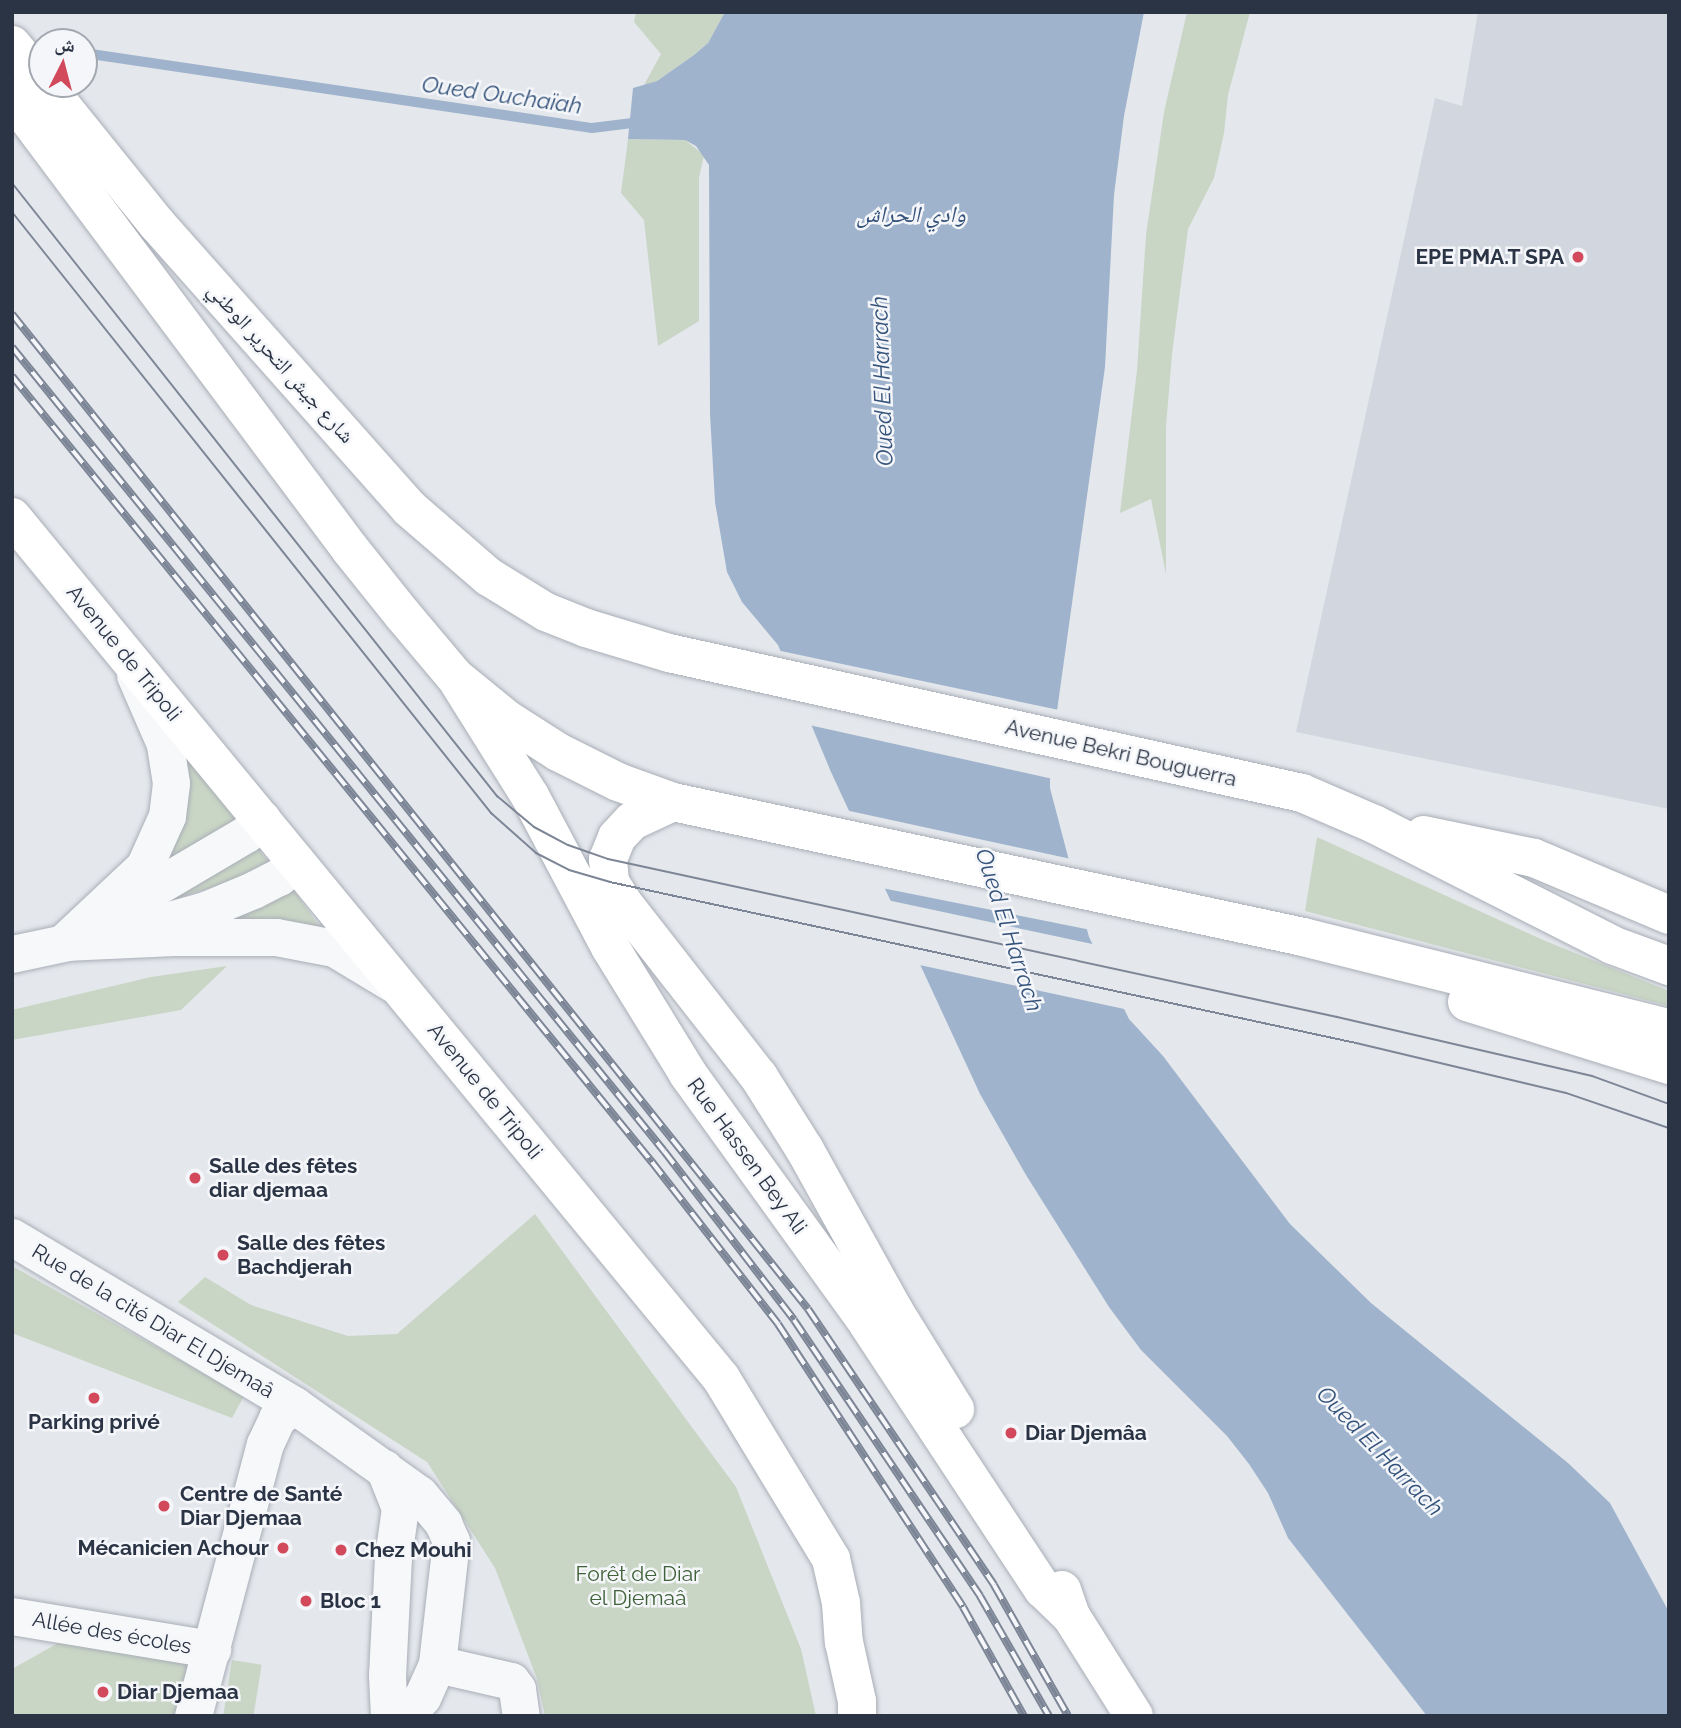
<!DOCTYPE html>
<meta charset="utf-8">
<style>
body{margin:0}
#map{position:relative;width:1681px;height:1728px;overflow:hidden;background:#e4e7ec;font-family:Raleway,"Noto Naskh Arabic",sans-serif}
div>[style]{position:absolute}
.built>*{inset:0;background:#d2d6de}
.green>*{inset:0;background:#c9d6c5;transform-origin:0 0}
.water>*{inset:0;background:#9fb4cc}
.pier>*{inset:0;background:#e4e7ec}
.stream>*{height:10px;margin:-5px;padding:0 5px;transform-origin:5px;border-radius:5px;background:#9fb4cc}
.roads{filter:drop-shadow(0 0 2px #a9aeb7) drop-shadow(0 0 2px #a9aeb7)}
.street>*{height:37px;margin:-18.5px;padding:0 18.5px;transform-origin:18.5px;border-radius:18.5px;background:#f7f8fa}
.secondary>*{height:38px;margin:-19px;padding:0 19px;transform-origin:19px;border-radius:19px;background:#fff}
.primary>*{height:38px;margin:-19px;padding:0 19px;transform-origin:19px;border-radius:19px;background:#fff}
.highway>*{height:38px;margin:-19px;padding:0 19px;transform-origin:19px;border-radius:19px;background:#fff}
.tram>*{height:2px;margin:-1px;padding:0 1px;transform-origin:1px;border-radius:1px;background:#7d8696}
.rail>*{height:8px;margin-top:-4px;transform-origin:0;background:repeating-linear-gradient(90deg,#f4f6f9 0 16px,#7d8696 0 32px);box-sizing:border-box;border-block:2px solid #7d8696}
.dots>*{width:19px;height:19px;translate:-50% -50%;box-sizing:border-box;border:4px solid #f4f6f9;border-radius:50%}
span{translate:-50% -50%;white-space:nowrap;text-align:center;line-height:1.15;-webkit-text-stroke:5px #f4f6f9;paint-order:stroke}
.poi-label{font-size:21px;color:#2b3445;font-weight:700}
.right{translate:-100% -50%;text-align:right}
.left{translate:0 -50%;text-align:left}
.street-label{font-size:21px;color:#2b3445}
.park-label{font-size:21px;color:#3f6138}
.water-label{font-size:23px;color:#34527a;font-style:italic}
.frame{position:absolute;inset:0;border:14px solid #2b3445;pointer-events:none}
.north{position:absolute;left:28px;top:28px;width:70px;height:70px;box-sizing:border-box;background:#f4f6f9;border:2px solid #a4a8b1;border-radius:50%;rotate:6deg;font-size:19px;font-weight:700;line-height:28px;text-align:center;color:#2b3445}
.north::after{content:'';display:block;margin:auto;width:24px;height:32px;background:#d1495b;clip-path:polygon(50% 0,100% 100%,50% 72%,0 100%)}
</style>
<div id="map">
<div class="built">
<i style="clip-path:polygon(1478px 12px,1669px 12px,1669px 809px,1296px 732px,1435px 98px,1462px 106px)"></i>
</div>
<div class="green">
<i style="clip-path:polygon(636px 12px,725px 12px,708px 43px,694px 55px,657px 81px,644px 85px,661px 54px,634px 22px)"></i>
<i style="clip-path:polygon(1187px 12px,1250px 12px,1228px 95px,1224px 133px,1214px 178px,1188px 229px,1172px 354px,1166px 427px,1166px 574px,1151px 499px,1120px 513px,1137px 370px,1146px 235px,1164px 112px)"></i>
<i style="clip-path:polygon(628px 139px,685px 140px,704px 155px,699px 178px,699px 321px,658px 346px,644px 220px,621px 193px)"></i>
<i style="clip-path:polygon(186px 752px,240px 821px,167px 865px)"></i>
<i style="clip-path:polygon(1317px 837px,1543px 940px,1669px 991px,1669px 1006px,1305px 911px)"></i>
<i style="clip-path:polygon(251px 838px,273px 869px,167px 901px)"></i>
<i style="clip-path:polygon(289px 883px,328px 939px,188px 926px)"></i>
<i style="clip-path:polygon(227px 966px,181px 1010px,12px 1040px,12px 1010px,151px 977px)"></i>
<i style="clip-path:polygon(535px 1214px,736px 1487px,801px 1649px,816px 1716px,545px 1716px,537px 1679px,495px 1568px,427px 1462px,178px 1302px,205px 1277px,251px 1305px,348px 1336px,397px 1334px)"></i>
<i style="clip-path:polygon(12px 1266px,244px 1396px,232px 1418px,12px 1333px)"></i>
<i style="clip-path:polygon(60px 1642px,202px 1665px,188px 1716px,12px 1716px,12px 1669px)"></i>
<i style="left:232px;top:1660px;width:30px;height:57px;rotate:9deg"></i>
</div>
<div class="water">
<i style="clip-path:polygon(725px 12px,1144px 12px,1124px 116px,1114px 195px,1105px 367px,1050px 761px,1050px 788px,1089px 937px,1129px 1019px,1163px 1056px,1290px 1224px,1371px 1303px,1568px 1463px,1610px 1503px,1669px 1612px,1669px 1716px,1427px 1716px,1288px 1538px,1268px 1493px,1249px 1464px,1227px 1436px,1141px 1350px,1109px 1307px,1026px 1175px,980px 1094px,831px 772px,778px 645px,742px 602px,727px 572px,715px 502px,710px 414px,709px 165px,696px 146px,685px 140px,628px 139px,633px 88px,657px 81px,694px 55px,708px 43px)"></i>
</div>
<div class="pier">
<i style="clip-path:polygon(776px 650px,1059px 710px,1053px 779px,809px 725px)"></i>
<i style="clip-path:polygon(845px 810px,1071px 859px,1091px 930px,882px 888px)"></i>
<i style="clip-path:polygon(887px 900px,1097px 945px,1129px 1010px,915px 964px)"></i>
</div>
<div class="stream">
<i style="left:84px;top:53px;width:514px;rotate:8.4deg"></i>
<i style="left:592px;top:128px;width:49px;rotate:-7deg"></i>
</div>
<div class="roads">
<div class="street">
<i style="left:122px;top:907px;width:144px;rotate:-30.5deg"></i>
<i style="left:246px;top:834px;width:22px;rotate:-43deg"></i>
<i style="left:151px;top:925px;width:56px;rotate:-15.5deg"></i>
<i style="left:205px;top:910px;width:52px;rotate:-22.6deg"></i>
<i style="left:253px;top:890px;width:29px;rotate:-27deg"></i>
<i style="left:279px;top:877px;width:23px;rotate:-41deg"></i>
<i style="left:64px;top:942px;width:110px;rotate:-2.6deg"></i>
<i style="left:174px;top:937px;width:102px"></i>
<i style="left:276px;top:937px;width:59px;rotate:10.7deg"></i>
<i style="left:334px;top:948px;width:68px;rotate:31.1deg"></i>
<i style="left:64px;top:942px;width:110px;rotate:-43.2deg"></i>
<i style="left:144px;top:867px;width:56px;rotate:-65.7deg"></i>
<i style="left:167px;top:816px;width:33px;rotate:-83deg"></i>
<i style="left:171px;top:783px;width:39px;rotate:-99deg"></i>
<i style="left:165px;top:744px;width:75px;rotate:-113.5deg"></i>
<i style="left:12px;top:954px;width:77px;rotate:-12deg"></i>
<i style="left:12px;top:1237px;width:328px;rotate:30.8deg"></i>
<i style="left:294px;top:1405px;width:153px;rotate:35.5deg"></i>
<i style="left:419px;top:1494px;width:38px;rotate:50deg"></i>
<i style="left:443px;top:1523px;width:20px;rotate:66deg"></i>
<i style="left:451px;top:1541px;width:124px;rotate:96.5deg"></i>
<i style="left:437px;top:1664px;width:36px;rotate:114deg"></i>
<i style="left:422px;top:1697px;width:25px;rotate:130deg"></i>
<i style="left:384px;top:1468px;width:43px;rotate:68.2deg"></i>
<i style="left:400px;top:1508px;width:49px;rotate:98.1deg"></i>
<i style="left:393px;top:1557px;width:118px;rotate:92.9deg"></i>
<i style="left:387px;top:1675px;width:41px;rotate:87.2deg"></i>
<i style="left:12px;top:1616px;width:203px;rotate:9.4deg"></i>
<i style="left:437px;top:1664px;width:76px;rotate:12.9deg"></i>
<i style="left:511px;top:1681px;width:10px;rotate:53deg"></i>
<i style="left:517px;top:1689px;width:27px;rotate:82deg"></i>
<i style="left:193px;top:1716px;width:281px;rotate:-75.2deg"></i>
<i style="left:265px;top:1444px;width:29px;rotate:-65deg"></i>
<i style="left:277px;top:1418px;width:21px;rotate:-37deg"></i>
</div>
<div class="secondary">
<i style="left:12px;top:517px;width:1115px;rotate:50.53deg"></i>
<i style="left:721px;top:1378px;width:212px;rotate:58.7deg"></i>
<i style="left:831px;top:1559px;width:45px;rotate:77.2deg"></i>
<i style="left:841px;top:1603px;width:39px;rotate:86deg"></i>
<i style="left:844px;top:1642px;width:60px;rotate:77.6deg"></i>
<i style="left:857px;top:1701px;width:15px;rotate:90deg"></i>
</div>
<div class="primary">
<i style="left:459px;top:683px;width:133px;rotate:57.9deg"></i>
<i style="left:530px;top:796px;width:171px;rotate:62.1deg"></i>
<i style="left:610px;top:947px;width:149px;rotate:58.4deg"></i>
<i style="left:688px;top:1074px;width:308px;rotate:54.2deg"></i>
<i style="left:868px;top:1324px;width:318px;rotate:56.6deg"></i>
<i style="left:1043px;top:1589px;width:39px;rotate:44deg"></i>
<i style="left:673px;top:802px;width:45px;rotate:155.1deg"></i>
<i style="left:632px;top:821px;width:22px;rotate:133deg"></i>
<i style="left:617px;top:837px;width:24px;rotate:112deg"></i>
<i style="left:608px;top:859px;width:23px;rotate:85deg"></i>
<i style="left:610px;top:882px;width:25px;rotate:58deg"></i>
<i style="left:623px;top:903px;width:221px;rotate:52deg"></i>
<i style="left:759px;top:1077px;width:86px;rotate:57.8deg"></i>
<i style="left:805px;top:1150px;width:182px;rotate:61deg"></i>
<i style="left:893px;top:1309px;width:118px;rotate:58.2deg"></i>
<i style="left:1062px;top:1590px;width:28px;rotate:71deg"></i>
<i style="left:1071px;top:1616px;width:118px;rotate:57.8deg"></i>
</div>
<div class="highway">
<i style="left:12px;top:45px;width:48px;rotate:51deg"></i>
<i style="left:44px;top:84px;width:180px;rotate:51.1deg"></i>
<i style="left:157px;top:224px;width:380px;rotate:48.4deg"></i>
<i style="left:409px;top:508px;width:106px;rotate:40.8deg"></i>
<i style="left:489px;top:577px;width:67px;rotate:31.6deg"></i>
<i style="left:546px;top:612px;width:43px;rotate:21.8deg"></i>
<i style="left:586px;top:628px;width:87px;rotate:16.8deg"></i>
<i style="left:669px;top:653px;width:648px;rotate:12.47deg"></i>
<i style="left:1302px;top:793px;width:78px;rotate:23.3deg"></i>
<i style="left:1374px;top:824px;width:267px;rotate:26.9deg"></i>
<i style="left:1612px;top:945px;width:61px;rotate:20.2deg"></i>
<i style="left:12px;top:97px;width:564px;rotate:53.21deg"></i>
<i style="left:350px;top:549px;width:83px;rotate:51.3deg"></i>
<i style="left:402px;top:614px;width:82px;rotate:49.9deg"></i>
<i style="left:455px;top:677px;width:68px;rotate:39.1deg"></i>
<i style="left:508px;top:720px;width:59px;rotate:32.6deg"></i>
<i style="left:558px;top:752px;width:67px;rotate:26.6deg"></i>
<i style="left:618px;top:782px;width:59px;rotate:20deg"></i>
<i style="left:673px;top:802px;width:644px;rotate:12.09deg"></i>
<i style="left:1303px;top:937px;width:377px;rotate:14deg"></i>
<i style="left:1424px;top:835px;width:112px;rotate:11.8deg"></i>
<i style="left:1534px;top:858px;width:147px;rotate:22.9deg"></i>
<i style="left:1467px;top:1002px;width:212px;rotate:17.3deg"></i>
</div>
</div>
<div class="tram">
<i style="left:12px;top:183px;width:782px;rotate:51.65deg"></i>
<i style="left:497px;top:796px;width:48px;rotate:40deg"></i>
<i style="left:534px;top:827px;width:38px;rotate:28deg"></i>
<i style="left:568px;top:845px;width:42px;rotate:19.3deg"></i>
<i style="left:608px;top:859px;width:746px;rotate:12.23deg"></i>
<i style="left:1337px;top:1017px;width:262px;rotate:13deg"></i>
<i style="left:1592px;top:1076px;width:82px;rotate:20deg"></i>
<i style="left:12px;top:212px;width:769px;rotate:51.44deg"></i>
<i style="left:491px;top:813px;width:60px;rotate:41.6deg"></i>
<i style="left:536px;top:853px;width:37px;rotate:27deg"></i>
<i style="left:569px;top:870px;width:43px;rotate:16.3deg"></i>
<i style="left:610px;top:882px;width:763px;rotate:12.18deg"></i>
<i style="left:1356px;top:1043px;width:216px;rotate:13.4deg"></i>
<i style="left:1566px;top:1093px;width:109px;rotate:18.8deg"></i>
</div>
<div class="rail">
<i style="left:12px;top:314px;width:1274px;rotate:51.34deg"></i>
<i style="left:808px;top:1309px;width:333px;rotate:56deg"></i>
<i style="left:994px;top:1585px;width:150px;rotate:60.5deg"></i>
<i style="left:12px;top:347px;width:1035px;rotate:50.96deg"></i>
<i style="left:664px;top:1151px;width:213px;rotate:52.4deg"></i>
<i style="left:794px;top:1320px;width:333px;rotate:56deg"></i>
<i style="left:980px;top:1596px;width:138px;rotate:60.1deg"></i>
<i style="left:12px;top:376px;width:1014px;rotate:50.85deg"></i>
<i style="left:652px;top:1162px;width:205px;rotate:52.1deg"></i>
<i style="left:778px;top:1324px;width:338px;rotate:56.8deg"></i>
<i style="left:963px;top:1607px;width:125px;rotate:60.8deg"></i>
</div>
<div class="dots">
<i style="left:1578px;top:257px;background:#d1495b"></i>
<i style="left:195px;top:1178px;background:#d1495b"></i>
<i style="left:223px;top:1255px;background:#d1495b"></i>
<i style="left:94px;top:1398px;background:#d1495b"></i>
<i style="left:1011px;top:1433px;background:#d1495b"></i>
<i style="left:164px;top:1506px;background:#d1495b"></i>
<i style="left:283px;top:1548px;background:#d1495b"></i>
<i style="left:341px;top:1550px;background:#d1495b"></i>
<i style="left:306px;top:1601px;background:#d1495b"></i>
<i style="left:103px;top:1692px;background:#d1495b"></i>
</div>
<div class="poi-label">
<span class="right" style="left:1564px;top:257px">EPE PMA.T SPA</span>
<span class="left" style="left:209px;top:1178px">Salle des fêtes<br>diar djemaa</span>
<span class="left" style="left:237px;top:1255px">Salle des fêtes<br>Bachdjerah</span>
<span style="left:94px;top:1422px">Parking privé</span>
<span class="left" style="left:1025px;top:1433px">Diar Djemâa</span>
<span class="left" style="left:180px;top:1506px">Centre de Santé<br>Diar Djemaa</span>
<span class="right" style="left:269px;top:1548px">Mécanicien Achour</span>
<span class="left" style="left:355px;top:1550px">Chez Mouhi</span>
<span class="left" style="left:320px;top:1601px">Bloc 1</span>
<span class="left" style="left:117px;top:1692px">Diar Djemaa</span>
</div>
<div class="street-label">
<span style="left:281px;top:363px;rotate:48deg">شارع جيش التحرير الوطني</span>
<span style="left:124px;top:653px;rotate:51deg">Avenue de Tripoli</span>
<span style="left:1121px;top:753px;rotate:13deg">Avenue Bekri Bouguerra</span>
<span style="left:485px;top:1091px;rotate:51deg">Avenue de Tripoli</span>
<span style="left:747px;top:1156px;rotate:54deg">Rue Hassen Bey Ali</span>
<span style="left:153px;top:1321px;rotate:31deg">Rue de la cité Diar El Djemaâ</span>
<span style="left:112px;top:1633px;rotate:10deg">Allée des écoles</span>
</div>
<div class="park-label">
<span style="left:638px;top:1586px">Forêt de Diar<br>el Djemaâ</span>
</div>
<div class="water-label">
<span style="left:502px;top:95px;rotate:8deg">Oued Ouchaïah</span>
<span style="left:911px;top:214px">وادي الحراش</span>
<span style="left:882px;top:381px;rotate:-92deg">Oued El Harrach</span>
<span style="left:1009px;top:930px;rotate:72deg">Oued El Harrach</span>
<span style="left:1380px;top:1451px;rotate:46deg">Oued El Harrach</span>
</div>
<div class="frame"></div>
<div class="north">ش</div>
</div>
